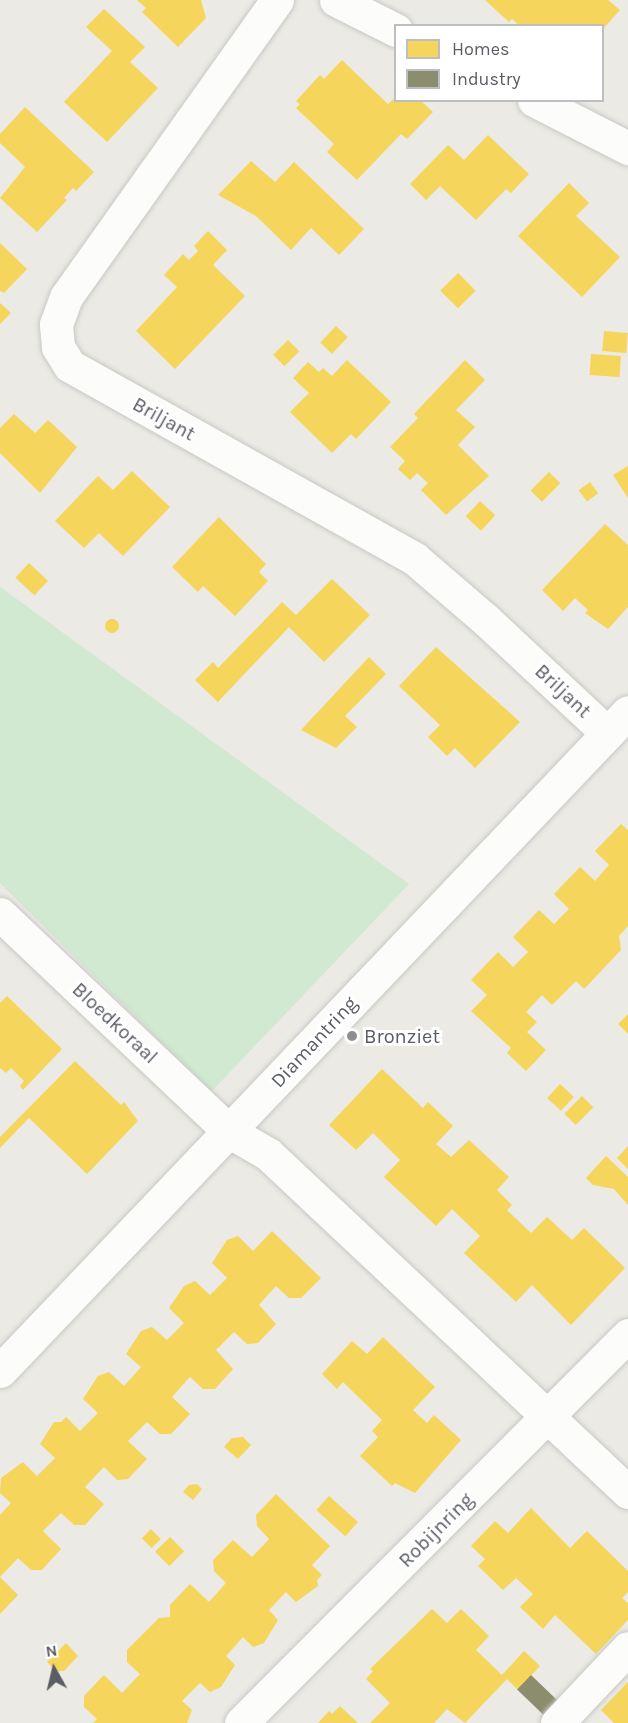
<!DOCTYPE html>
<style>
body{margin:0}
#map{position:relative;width:628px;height:1723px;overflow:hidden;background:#ebeae4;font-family:Karla,sans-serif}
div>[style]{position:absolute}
.green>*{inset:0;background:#d1e8d1}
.homes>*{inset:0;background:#f6d55c;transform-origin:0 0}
.round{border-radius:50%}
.industry>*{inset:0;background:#8c8c6e;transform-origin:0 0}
.roads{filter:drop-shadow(0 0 2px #c7c8c6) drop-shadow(0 0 2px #c7c8c6)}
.minor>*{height:33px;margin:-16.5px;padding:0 16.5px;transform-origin:16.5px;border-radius:16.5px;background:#fcfcfb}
.dots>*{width:16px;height:16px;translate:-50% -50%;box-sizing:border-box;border:3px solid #fff;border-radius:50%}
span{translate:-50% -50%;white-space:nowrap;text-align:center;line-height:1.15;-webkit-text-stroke:6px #fff;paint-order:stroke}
.street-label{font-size:20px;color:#5a5d63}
.poi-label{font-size:20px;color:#5a5d63}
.left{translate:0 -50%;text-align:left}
.legend{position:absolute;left:394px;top:24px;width:210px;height:78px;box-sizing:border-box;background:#fff;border:2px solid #bdbec1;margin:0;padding:8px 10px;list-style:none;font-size:18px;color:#5a5d63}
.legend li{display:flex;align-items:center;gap:12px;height:30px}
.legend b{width:30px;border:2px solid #bdbec1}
.north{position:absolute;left:24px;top:1639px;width:60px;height:60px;-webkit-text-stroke:4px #fff;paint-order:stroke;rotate:352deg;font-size:16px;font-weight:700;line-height:24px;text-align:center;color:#5a5d63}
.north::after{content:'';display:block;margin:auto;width:21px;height:27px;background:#5a5d63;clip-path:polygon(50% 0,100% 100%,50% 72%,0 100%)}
</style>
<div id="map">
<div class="green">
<i style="clip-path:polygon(0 587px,409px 884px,211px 1092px,0 883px)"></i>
</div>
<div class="homes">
<i style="clip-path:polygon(137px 0,201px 0,206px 18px,178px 47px,142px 12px,146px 8px)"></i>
<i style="clip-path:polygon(485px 0,608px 0,620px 10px,603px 29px,603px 26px,520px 26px,512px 19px,509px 22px)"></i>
<i style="clip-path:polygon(104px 9px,145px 47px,130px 62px,158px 88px,107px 142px,64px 102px,112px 51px,86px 27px)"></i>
<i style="clip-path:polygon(342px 60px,388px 104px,396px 97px,396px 100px,420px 100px,433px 112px,407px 139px,401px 134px,357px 180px,327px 152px,334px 144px,296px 108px,300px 104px,296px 101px,320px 75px,324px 79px)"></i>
<i style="clip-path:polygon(25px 107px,94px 172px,76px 191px,73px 188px,64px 198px,67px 200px,37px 232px,0 198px,25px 167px,0 143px,0 134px)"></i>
<i style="clip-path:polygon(488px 135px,529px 174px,511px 193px,506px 189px,476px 220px,440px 186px,426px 200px,410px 184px,448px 145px,464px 160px)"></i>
<i style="clip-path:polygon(251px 161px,275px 182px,294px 162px,364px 229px,339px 255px,311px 228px,291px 250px,256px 216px,218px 195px)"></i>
<i style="clip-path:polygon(569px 183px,589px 203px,576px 216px,620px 257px,582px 297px,518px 236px)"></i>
<i style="clip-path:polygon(208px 231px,227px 250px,213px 265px,245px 296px,175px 369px,136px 331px,177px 287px,164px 275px,183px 254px,189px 260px,198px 251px,194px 246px)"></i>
<i style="clip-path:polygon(0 243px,27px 269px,4px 293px,0 291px)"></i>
<i style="left:458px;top:273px;width:25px;height:25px;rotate:45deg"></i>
<i style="clip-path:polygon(0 303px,11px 313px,0 324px)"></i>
<i style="left:336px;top:326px;width:16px;height:23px;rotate:43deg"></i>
<i style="left:604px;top:331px;width:24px;height:20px;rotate:5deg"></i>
<i style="left:288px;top:340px;width:16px;height:21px;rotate:45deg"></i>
<i style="left:591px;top:354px;width:30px;height:21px;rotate:4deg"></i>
<i style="clip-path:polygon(347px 360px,391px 402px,356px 439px,351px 434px,332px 453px,290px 412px,309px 393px,293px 378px,308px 362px,319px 372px,323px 368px,332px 376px)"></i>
<i style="clip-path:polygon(465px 360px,485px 380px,456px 410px,475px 427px,458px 445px,489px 476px,446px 515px,421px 490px,428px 483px,417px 473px,410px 480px,398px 469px,405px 461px,390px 447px,418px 418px,414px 414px)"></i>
<i style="clip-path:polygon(14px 414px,35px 433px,48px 420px,77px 447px,40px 493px,0 453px,0 428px)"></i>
<i style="clip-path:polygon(628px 466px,628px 498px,613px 475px)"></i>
<i style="clip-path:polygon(132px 471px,170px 507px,123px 556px,99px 533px,84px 548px,55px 521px,98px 476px,113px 490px)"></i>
<i style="left:549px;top:472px;width:16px;height:26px;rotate:45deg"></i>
<i style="left:590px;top:482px;width:14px;height:14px;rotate:54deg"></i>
<i style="left:480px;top:501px;width:21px;height:21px;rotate:43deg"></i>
<i style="clip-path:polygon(219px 517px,266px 564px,259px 572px,268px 581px,235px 616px,203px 586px,198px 592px,172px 567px)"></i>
<i style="clip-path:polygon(605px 524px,628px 545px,628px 607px,608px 629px,585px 613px,588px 610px,575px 598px,563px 611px,542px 590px)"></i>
<i style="left:29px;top:563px;width:26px;height:20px;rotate:43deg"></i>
<i style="clip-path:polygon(332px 579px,370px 615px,324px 662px,289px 627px,218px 702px,195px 680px,213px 662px,218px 668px,282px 602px,296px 615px)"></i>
<i class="round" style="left:105px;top:619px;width:14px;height:14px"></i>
<i style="clip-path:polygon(436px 647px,520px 722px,475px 768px,455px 748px,447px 756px,428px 737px,440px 725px,399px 686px)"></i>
<i style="clip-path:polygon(369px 657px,386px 674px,345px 716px,357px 727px,336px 748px,301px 730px)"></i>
<i style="clip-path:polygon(621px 824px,628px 830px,628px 926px,619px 936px,621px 950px,584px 989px,576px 981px,552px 1005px,542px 995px,526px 1012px,537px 1022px,527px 1032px,546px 1050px,526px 1071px,507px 1053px,511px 1048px,471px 1011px,487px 995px,471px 980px,498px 952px,513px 967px,528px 952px,513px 937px,539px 910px,554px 924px,569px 909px,554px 894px,580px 867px,595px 881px,609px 865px,595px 851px)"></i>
<i style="clip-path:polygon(7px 996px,62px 1049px,23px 1090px,20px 1086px,24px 1081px,11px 1068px,6px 1073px,0 1068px,0 1003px)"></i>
<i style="clip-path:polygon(628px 1014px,628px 1034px,618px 1024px)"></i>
<i style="clip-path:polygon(75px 1061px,121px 1105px,124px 1102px,138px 1121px,87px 1174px,29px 1118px,0 1148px,0 1137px)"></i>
<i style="clip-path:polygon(382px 1069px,423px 1108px,428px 1102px,453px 1126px,436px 1144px,451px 1157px,469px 1140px,509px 1177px,497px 1190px,512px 1205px,507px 1210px,531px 1233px,547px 1217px,572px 1240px,584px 1228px,625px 1268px,571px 1325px,532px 1285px,516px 1302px,464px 1253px,480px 1236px,452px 1209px,436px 1226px,384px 1177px,400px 1160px,373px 1133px,356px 1150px,329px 1125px)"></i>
<i style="left:560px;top:1084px;width:19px;height:19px;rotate:43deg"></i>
<i style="left:582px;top:1096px;width:16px;height:25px;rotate:45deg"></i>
<i style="clip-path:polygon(628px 1146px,628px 1169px,617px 1158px)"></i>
<i style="clip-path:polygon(606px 1156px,628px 1177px,628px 1205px,614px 1189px,593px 1185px,586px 1178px)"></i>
<i style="clip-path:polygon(272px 1231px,321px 1278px,301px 1298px,289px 1298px,276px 1286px,259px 1305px,276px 1324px,258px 1343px,247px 1344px,234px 1332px,216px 1350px,233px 1369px,215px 1389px,203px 1389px,190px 1377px,188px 1379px,172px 1397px,190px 1414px,171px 1434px,160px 1434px,147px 1422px,128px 1441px,147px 1459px,128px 1479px,117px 1480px,104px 1467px,85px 1487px,104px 1504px,85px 1525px,74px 1525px,61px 1513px,43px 1531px,61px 1549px,42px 1570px,31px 1570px,18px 1558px,0 1577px,0 1515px,11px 1503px,0 1493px,1px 1478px,23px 1462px,37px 1476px,55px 1458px,40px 1444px,54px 1422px,61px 1422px,66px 1417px,80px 1431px,98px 1413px,83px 1399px,98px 1376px,109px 1372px,124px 1386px,141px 1367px,126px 1354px,141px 1331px,152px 1327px,167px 1340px,184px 1323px,169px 1308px,184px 1286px,195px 1281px,210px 1295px,227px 1278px,212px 1263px,227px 1240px,238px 1236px,253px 1251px)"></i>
<i style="clip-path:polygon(383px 1337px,435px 1387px,413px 1410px,427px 1423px,434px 1415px,461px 1440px,415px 1493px,395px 1483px,392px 1486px,360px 1456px,378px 1437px,372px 1431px,382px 1420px,343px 1382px,337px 1389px,322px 1374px,352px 1341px,367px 1354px)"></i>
<i style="clip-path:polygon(243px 1437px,251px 1445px,238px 1459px,224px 1447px,232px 1438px)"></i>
<i style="clip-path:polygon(197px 1484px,202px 1489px,193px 1500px,183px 1492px,189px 1485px)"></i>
<i style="clip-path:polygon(276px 1494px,330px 1546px,312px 1565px,322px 1575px,317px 1580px,318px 1586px,296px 1602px,286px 1592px,269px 1610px,278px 1620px,264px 1643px,253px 1647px,243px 1637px,226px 1656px,235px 1665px,221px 1687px,210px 1692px,200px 1683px,182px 1701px,192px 1710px,187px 1723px,93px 1723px,97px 1719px,84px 1707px,84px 1696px,104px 1675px,122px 1693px,140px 1674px,127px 1662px,127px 1650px,159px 1618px,170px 1617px,170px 1605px,190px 1584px,209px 1602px,226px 1583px,214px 1571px,213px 1560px,233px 1540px,252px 1557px,269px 1539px,257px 1526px,256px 1515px)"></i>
<i style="left:329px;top:1496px;width:39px;height:19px;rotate:42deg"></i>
<i style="clip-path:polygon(531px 1508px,570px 1548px,587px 1531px,628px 1571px,628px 1592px,622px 1598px,628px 1603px,628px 1620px,596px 1654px,555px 1615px,543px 1629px,520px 1607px,533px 1594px,516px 1578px,503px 1590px,478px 1566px,485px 1559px,471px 1546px,495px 1521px,508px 1533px)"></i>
<i style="left:151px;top:1529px;width:14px;height:13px;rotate:45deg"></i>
<i style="left:170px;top:1537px;width:20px;height:21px;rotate:45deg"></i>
<i style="clip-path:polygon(0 1577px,18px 1595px,0 1614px)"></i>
<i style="clip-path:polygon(432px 1609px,447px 1623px,461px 1609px,489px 1636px,476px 1650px,502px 1675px,524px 1651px,540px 1666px,518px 1690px,507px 1679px,465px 1723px,447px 1709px,434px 1723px,370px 1723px,390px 1703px,366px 1679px,373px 1671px,370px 1669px)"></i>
<i style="clip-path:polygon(66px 1643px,78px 1656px,64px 1671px,56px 1671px,47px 1662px)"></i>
<i style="clip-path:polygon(628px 1682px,628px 1723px,614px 1723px,601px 1710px)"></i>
<i style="clip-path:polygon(340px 1706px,358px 1723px,318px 1723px,329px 1711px,332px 1714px)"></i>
</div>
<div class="industry">
<i style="left:531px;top:1675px;width:39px;height:20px;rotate:44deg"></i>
</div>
<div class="roads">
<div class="minor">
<i style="left:277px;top:0;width:364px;rotate:125.4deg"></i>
<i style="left:66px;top:297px;width:29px;rotate:110deg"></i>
<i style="left:56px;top:324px;width:23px;rotate:85deg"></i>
<i style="left:58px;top:347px;width:22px;rotate:58deg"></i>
<i style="left:70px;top:366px;width:395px;rotate:29.2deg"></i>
<i style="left:415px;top:559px;width:94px;rotate:40.7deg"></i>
<i style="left:486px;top:620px;width:166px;rotate:43deg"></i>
<i style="left:336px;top:0;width:67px;rotate:26.6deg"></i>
<i style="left:534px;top:100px;width:106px;rotate:27.1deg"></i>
<i style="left:0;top:914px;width:317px;rotate:43.5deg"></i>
<i style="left:230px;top:1132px;width:44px;rotate:30.1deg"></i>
<i style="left:268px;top:1154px;width:494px;rotate:43.2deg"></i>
<i style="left:0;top:1371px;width:910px;rotate:-46.38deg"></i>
<i style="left:241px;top:1723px;width:548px;rotate:-45.07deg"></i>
<i style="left:557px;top:1723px;width:103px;rotate:-46.6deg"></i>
</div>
</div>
<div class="dots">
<i style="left:352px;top:1036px;background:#8d8e90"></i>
</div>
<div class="street-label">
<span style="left:164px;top:419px;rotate:29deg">Briljant</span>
<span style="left:563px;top:691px;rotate:43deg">Briljant</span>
<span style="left:115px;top:1023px;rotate:43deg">Bloedkoraal</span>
<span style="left:314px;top:1042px;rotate:-47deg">Diamantring</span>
<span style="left:436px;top:1530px;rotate:-45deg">Robijnring</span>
</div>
<div class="poi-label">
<span class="left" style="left:364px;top:1036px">Bronziet</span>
</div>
<ul class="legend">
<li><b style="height:16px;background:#f6d55c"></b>Homes</li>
<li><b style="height:16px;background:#8c8c6e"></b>Industry</li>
</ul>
<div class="north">N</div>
</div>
